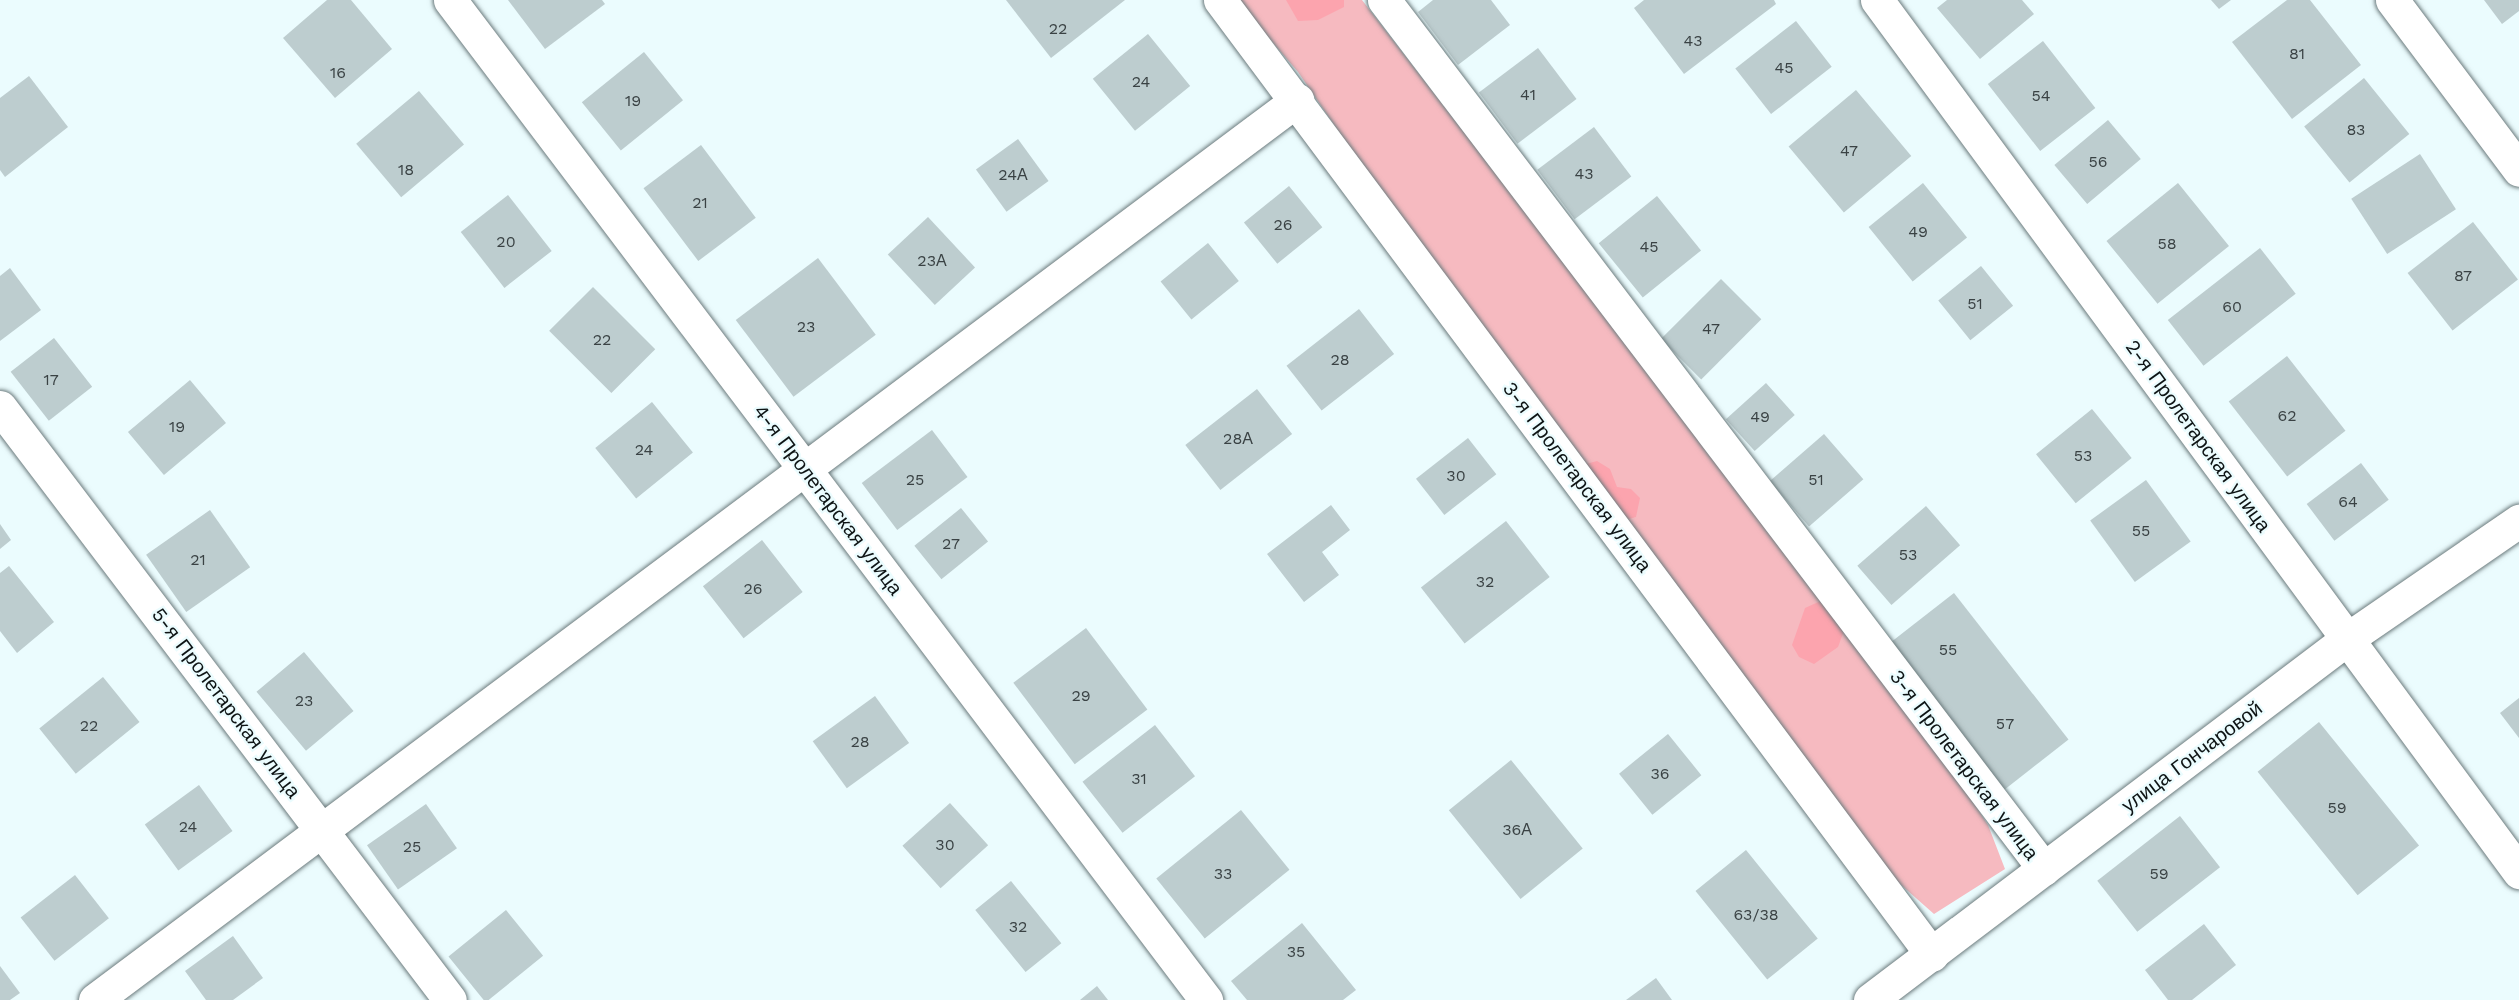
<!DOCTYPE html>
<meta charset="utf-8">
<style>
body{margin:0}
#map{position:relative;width:2519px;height:1000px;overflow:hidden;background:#ebfcfe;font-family:"Work Sans",sans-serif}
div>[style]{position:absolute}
.green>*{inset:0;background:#f6bac0}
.forest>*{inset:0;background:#fca4ae}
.building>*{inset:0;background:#bdcdcf;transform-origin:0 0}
.roads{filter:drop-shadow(0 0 2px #6c7b7d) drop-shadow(0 0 2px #6c7b7d)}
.minor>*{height:33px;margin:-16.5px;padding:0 16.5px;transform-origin:16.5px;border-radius:16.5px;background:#fff}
.secondary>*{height:33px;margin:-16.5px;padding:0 16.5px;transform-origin:16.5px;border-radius:16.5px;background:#fff}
span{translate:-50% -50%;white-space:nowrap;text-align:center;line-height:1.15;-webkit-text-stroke:4.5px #ebfcfe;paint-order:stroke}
.number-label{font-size:16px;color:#3a4244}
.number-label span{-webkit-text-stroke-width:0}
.street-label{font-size:20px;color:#0e1415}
</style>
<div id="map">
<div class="green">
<i style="clip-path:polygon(1236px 0,1362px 0,1936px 745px,1988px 825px,2005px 869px,1934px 914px,1874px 861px,1369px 176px,1298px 72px)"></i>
</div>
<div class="forest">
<i style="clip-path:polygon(1286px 0,1344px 0,1344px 7px,1318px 20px,1298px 21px)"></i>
<i style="clip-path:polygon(1597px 461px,1610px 469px,1617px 487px,1631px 489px,1640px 498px,1636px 517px,1625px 520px,1586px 464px)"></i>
<i style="clip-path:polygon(1825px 599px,1845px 628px,1838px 647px,1814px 664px,1799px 657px,1792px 645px,1805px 608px)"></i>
</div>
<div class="building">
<i style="clip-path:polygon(327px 0,351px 0,392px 49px,335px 98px,283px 38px)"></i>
<i style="clip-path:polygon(508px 0,602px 0,605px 4px,545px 49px)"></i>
<i style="clip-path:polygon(1006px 0,1125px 0,1051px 58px)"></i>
<i style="clip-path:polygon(1433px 0,1491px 0,1510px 25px,1458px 65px,1418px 12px)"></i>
<i style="clip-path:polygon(1644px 0,1774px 0,1776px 4px,1684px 74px,1634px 8px)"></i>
<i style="clip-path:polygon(1947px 0,2022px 0,2034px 14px,1980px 59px,1937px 8px)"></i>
<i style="clip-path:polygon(2211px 0,2231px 0,2219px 9px)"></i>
<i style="clip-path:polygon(2287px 0,2310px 0,2361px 65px,2292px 119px,2232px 42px)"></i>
<i style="clip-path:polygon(2484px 0,2519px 0,2519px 11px,2502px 24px)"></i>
<i style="left:1796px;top:21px;width:58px;height:77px;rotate:52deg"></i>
<i style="left:1148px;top:34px;width:67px;height:71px;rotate:51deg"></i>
<i style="left:2043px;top:41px;width:85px;height:70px;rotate:52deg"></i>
<i style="left:1538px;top:48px;width:64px;height:74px;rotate:53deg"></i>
<i style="left:644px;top:52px;width:62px;height:80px;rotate:51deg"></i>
<i style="clip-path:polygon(29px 76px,68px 127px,5px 177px,0 170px,0 98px)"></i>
<i style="left:2364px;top:78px;width:72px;height:77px;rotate:51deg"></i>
<i style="left:1856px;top:90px;width:86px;height:88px;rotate:50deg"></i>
<i style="left:419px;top:91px;width:70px;height:82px;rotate:50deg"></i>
<i style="left:2108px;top:120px;width:51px;height:70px;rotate:50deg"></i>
<i style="left:1594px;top:127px;width:62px;height:71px;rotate:53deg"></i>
<i style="left:1018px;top:139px;width:52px;height:52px;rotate:54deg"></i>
<i style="left:701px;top:145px;width:91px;height:72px;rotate:53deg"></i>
<i style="left:2420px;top:154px;width:66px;height:82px;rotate:57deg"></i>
<i style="left:1923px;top:183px;width:70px;height:70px;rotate:51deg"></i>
<i style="left:2178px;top:183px;width:81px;height:92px;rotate:51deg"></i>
<i style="left:1289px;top:186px;width:53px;height:58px;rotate:51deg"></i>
<i style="left:508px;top:195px;width:71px;height:60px;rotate:52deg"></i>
<i style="left:1657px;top:196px;width:70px;height:75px;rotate:51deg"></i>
<i style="left:928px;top:217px;width:69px;height:55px;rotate:47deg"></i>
<i style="left:2473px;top:222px;width:73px;height:83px;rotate:52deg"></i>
<i style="left:1208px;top:243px;width:49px;height:61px;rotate:51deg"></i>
<i style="left:2260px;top:248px;width:58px;height:117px;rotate:52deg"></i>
<i style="left:818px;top:258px;width:96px;height:103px;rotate:53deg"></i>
<i style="left:1981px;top:266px;width:51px;height:55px;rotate:51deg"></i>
<i style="clip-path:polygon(10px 268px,41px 310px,0 341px,0 276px)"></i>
<i style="left:1721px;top:279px;width:57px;height:85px;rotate:45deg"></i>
<i style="left:593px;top:287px;width:88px;height:62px;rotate:45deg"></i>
<i style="left:1359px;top:309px;width:57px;height:92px;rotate:52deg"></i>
<i style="left:54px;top:338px;width:62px;height:55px;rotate:52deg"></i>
<i style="left:2287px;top:356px;width:95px;height:74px;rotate:52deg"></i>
<i style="left:190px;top:380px;width:56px;height:81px;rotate:50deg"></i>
<i style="left:1766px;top:383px;width:43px;height:54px;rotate:48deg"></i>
<i style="left:1257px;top:389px;width:57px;height:91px;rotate:52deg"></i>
<i style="left:652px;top:402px;width:65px;height:73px;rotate:51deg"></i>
<i style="left:2092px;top:409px;width:63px;height:72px;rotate:51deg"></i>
<i style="left:932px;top:430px;width:59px;height:88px;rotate:53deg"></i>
<i style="left:1824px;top:434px;width:60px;height:72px;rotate:49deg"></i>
<i style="left:1468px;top:438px;width:46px;height:66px;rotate:52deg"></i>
<i style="left:2361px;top:463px;width:46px;height:68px;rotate:53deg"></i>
<i style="left:2146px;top:480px;width:76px;height:69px;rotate:54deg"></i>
<i style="clip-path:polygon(1331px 505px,1350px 530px,1322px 552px,1339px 575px,1304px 602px,1267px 554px)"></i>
<i style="left:1926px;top:506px;width:52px;height:91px;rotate:49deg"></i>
<i style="left:961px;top:508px;width:43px;height:60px;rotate:51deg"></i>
<i style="left:210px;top:510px;width:70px;height:78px;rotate:55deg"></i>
<i style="left:1506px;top:521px;width:71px;height:108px;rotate:52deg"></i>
<i style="clip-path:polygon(0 524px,11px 540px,0 549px)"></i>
<i style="left:762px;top:540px;width:66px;height:75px;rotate:52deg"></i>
<i style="clip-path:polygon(9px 566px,54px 622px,17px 653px,0 631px,0 573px)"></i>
<i style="left:1954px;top:593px;width:186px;height:81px;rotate:52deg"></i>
<i style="left:1086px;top:628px;width:102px;height:91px;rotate:53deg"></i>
<i style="left:304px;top:652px;width:77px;height:62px;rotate:50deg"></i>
<i style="left:103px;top:677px;width:58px;height:82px;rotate:51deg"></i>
<i style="left:875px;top:696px;width:58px;height:77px;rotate:54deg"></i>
<i style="clip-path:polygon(2519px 698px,2519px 738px,2500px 713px)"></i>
<i style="left:2319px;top:722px;width:159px;height:79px;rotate:51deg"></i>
<i style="left:1155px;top:725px;width:65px;height:92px;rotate:52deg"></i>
<i style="left:1668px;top:734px;width:53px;height:63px;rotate:51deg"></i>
<i style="left:1511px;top:760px;width:114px;height:80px;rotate:51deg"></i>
<i style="left:199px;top:785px;width:57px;height:67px;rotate:54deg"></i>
<i style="left:950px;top:803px;width:57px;height:64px;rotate:48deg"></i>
<i style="left:426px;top:804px;width:54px;height:72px;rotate:55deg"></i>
<i style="left:1241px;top:810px;width:77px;height:109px;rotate:51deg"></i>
<i style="left:2180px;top:816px;width:65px;height:105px;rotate:52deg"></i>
<i style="left:1746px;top:850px;width:114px;height:65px;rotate:51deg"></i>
<i style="left:75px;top:875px;width:55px;height:69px;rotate:52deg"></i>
<i style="left:1011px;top:881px;width:80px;height:46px;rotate:51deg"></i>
<i style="left:506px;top:910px;width:59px;height:74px;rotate:51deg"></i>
<i style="clip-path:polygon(1302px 923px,1356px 990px,1343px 1000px,1247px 1000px,1231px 981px)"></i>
<i style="clip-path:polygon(2204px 924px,2236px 965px,2192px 1000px,2168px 1000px,2145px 970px)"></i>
<i style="clip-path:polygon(233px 936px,263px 978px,233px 1000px,206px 1000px,185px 971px)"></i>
<i style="clip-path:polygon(0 966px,20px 993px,10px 1000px,0 1000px)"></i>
<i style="clip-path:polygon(1656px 978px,1672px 1000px,1626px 1000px)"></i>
<i style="clip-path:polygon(1097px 986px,1108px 1000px,1080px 1000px)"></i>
</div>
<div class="roads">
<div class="minor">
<i style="left:450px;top:0;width:1254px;rotate:52.91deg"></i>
<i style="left:1220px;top:0;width:1191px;rotate:53.29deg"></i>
<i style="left:1384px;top:0;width:1091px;rotate:52.78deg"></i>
<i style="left:1877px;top:0;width:1083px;rotate:53.64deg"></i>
<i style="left:0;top:407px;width:744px;rotate:52.81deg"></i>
<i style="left:95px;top:1000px;width:1502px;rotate:-36.82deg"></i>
<i style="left:1870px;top:1000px;width:598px;rotate:-37.12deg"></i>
<i style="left:2347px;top:639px;width:209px;rotate:-34.5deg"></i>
</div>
<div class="secondary">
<i style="left:2392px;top:0;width:212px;rotate:53.2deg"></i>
</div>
</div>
<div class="number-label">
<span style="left:1058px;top:29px">22</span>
<span style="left:1693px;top:41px">43</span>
<span style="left:2297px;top:54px">81</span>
<span style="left:1784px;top:68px">45</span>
<span style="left:338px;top:73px">16</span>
<span style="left:1141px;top:82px">24</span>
<span style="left:1528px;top:95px">41</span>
<span style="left:2041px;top:96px">54</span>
<span style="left:633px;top:101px">19</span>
<span style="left:2356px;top:130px">83</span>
<span style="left:1849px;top:151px">47</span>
<span style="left:2098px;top:162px">56</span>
<span style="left:406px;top:170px">18</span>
<span style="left:1584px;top:174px">43</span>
<span style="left:1013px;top:175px">24А</span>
<span style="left:700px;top:203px">21</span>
<span style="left:1283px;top:225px">26</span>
<span style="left:1918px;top:232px">49</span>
<span style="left:506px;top:242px">20</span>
<span style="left:2167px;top:244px">58</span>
<span style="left:1649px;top:247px">45</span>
<span style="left:932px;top:261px">23А</span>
<span style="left:2463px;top:276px">87</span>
<span style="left:1975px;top:304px">51</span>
<span style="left:2232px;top:307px">60</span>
<span style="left:806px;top:327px">23</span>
<span style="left:1711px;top:329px">47</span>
<span style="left:602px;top:340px">22</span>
<span style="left:1340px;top:360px">28</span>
<span style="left:51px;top:380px">17</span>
<span style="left:2287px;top:416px">62</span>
<span style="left:1760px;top:417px">49</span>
<span style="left:177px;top:427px">19</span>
<span style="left:1238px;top:439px">28А</span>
<span style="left:644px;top:450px">24</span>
<span style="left:2083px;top:456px">53</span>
<span style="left:1456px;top:476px">30</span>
<span style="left:915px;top:480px">25</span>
<span style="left:1816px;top:480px">51</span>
<span style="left:2348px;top:502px">64</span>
<span style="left:2141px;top:531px">55</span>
<span style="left:951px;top:544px">27</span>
<span style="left:1908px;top:555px">53</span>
<span style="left:198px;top:560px">21</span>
<span style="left:1485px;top:582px">32</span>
<span style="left:753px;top:589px">26</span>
<span style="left:1948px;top:650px">55</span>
<span style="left:1081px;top:696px">29</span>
<span style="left:304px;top:701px">23</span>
<span style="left:2005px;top:724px">57</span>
<span style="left:89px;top:726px">22</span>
<span style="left:860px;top:742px">28</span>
<span style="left:1660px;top:774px">36</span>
<span style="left:1139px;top:779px">31</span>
<span style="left:2337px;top:808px">59</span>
<span style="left:188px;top:827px">24</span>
<span style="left:1517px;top:830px">36А</span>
<span style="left:945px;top:845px">30</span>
<span style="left:412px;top:847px">25</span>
<span style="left:1223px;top:874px">33</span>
<span style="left:2159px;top:874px">59</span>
<span style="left:1756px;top:915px">63/38</span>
<span style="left:1018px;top:927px">32</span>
<span style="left:1296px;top:952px">35</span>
</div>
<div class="street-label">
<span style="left:2198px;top:436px;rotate:54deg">2-я Пролетарская улица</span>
<span style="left:1577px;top:477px;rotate:53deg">3-я Пролетарская улица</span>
<span style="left:828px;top:500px;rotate:53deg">4-я Пролетарская улица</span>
<span style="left:226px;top:703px;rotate:53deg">5-я Пролетарская улица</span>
<span style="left:2192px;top:757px;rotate:-37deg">улица Гончаровой</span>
<span style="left:1964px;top:765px;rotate:53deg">3-я Пролетарская улица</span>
</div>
</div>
